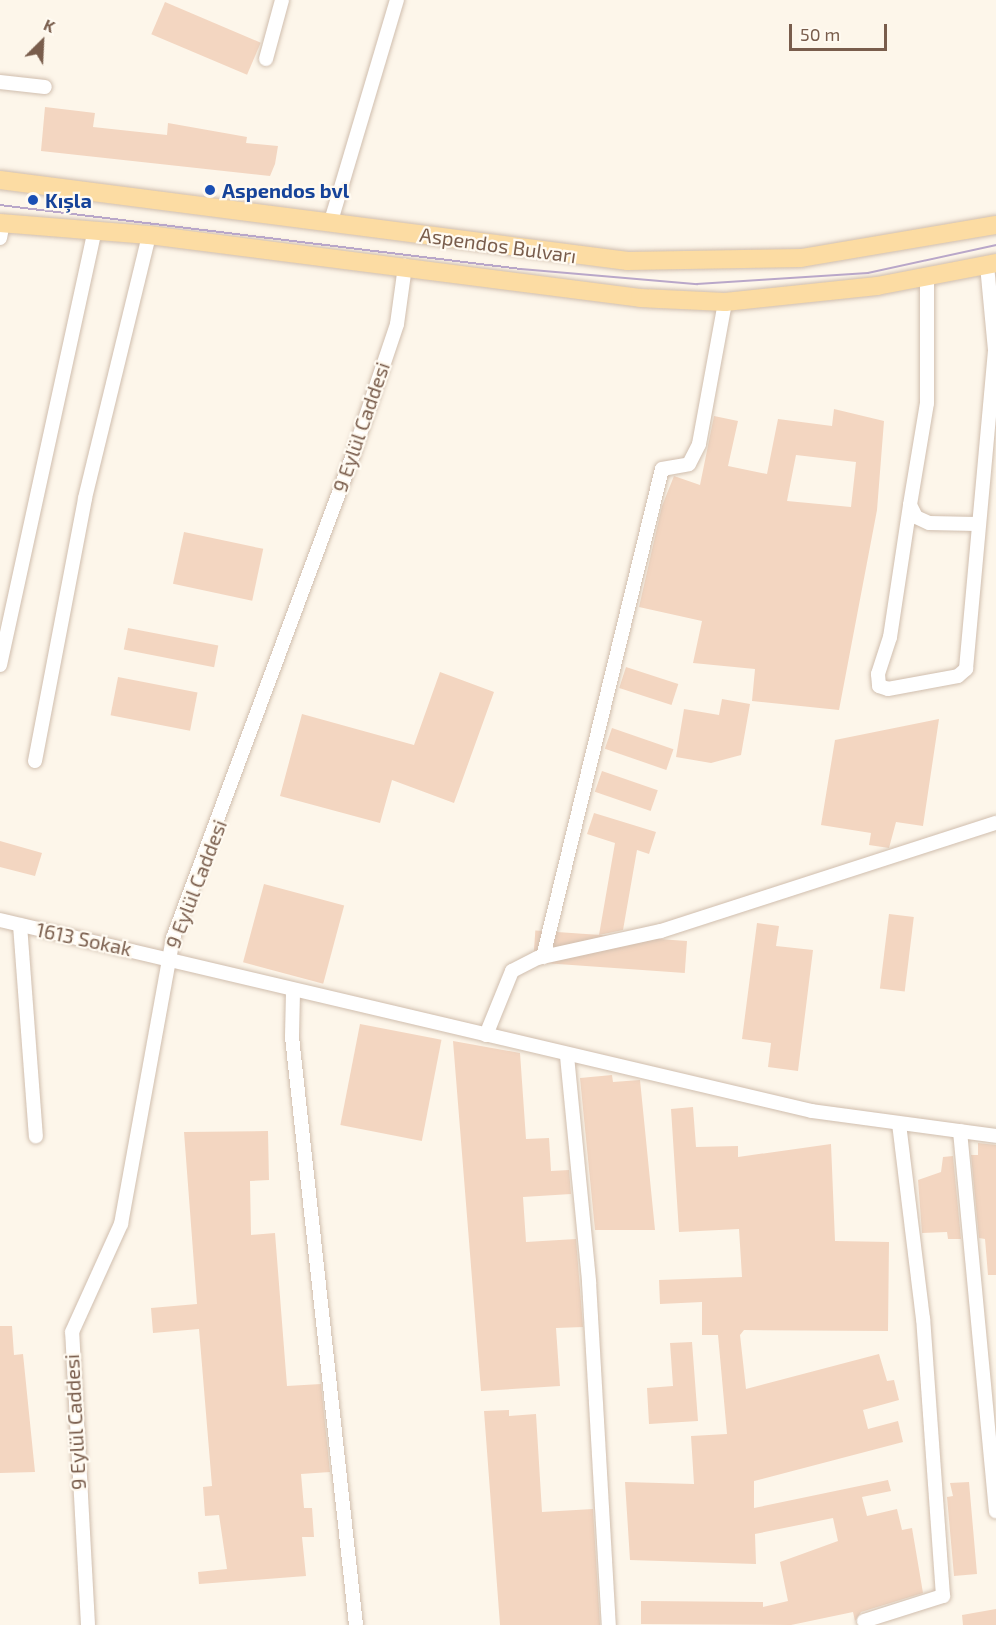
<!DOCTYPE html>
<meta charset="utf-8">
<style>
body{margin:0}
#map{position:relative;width:996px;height:1625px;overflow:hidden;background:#fdf6ea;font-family:"Exo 2",sans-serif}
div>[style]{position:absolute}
.building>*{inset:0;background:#f3d6c1;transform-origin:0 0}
.roads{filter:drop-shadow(0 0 2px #d0beae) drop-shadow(0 0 2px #d0beae)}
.minor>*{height:14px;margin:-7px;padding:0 7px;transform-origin:7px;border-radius:7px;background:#fff}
.major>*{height:18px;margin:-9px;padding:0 9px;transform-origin:9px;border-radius:9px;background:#fcdca3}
.tram>*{height:1.5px;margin:-0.75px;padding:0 0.75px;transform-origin:0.75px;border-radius:0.75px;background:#b9a7c9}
.dots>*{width:16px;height:16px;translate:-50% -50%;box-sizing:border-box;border:3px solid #fffaf1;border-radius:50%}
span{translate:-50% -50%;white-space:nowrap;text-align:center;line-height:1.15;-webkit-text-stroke:4.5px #fffaf1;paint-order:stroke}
.transit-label{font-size:20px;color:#164399;font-weight:700}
.left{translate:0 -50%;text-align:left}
.street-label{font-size:20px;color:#795d4c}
.north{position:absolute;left:12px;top:12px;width:60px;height:60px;-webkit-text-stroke:4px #fffaf1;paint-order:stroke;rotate:24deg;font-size:16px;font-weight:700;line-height:24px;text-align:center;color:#795d4c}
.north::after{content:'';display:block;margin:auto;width:21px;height:27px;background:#795d4c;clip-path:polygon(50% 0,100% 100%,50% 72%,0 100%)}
.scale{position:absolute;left:789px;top:24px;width:98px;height:27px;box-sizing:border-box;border:3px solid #795d4c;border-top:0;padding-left:8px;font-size:18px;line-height:21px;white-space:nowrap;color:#795d4c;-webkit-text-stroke:4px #fffaf1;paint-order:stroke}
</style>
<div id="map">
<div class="building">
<i style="left:165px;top:2px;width:104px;height:35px;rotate:23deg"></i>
<i style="clip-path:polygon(45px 107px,95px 113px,93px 127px,167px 135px,168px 123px,247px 137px,246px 143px,278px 146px,275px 164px,270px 176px,41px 151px)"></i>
<i style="clip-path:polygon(evenodd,834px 409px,884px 421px,877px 510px,839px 710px,752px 701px,755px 669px,693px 663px,702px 621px,639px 607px,662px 506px,674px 476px,700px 485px,714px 416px,738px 421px,728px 466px,767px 474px,778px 419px,832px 426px,834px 409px,796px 455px,856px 462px,851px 507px,787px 501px,796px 455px)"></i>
<i style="left:184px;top:532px;width:81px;height:53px;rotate:12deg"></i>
<i style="left:128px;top:628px;width:92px;height:22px;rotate:11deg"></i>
<i style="left:626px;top:667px;width:55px;height:22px;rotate:18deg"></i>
<i style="clip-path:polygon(440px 672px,494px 692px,454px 803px,392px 780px,380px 823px,280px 796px,302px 714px,414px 745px)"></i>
<i style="left:118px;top:677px;width:81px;height:39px;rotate:11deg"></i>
<i style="clip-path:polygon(722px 699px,750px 704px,741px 755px,711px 763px,676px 757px,684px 709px,719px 715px)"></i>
<i style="clip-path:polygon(939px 719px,923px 826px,896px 822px,889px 848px,869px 845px,871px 833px,821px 825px,835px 740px)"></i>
<i style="left:612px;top:728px;width:65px;height:22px;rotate:19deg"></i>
<i style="left:602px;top:771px;width:59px;height:22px;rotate:19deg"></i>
<i style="clip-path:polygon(594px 813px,656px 832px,649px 854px,637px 850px,623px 930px,599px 935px,615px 843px,587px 834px)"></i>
<i style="clip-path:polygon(0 841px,42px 853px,35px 876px,0 867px)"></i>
<i style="left:264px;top:884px;width:83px;height:81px;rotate:15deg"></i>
<i style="left:889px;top:914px;width:25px;height:75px;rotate:7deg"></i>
<i style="clip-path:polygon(757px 923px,779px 926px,776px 946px,813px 950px,798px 1071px,768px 1067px,771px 1043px,742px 1039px)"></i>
<i style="left:687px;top:941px;width:32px;height:152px;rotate:94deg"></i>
<i style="left:360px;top:1024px;width:83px;height:103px;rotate:11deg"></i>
<i style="clip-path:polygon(453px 1041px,520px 1053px,526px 1139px,549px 1138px,551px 1171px,569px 1170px,571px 1194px,523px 1197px,526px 1242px,576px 1239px,583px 1327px,556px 1328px,560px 1386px,481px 1391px)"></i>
<i style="clip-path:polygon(612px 1075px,613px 1082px,640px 1080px,655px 1230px,595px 1230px,580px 1078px)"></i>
<i style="clip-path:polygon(693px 1107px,696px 1147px,738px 1146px,738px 1157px,831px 1144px,835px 1241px,889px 1242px,888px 1331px,744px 1330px,740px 1335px,746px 1389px,879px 1354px,887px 1381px,894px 1380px,899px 1400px,863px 1410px,868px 1429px,898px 1421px,903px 1442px,754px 1481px,754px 1508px,888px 1480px,891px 1491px,862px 1497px,867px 1516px,897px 1509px,902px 1530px,912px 1528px,923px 1593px,861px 1612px,855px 1621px,853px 1612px,791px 1625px,641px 1624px,641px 1601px,763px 1602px,763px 1607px,788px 1601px,780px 1562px,838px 1541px,833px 1518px,755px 1534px,756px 1564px,630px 1560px,625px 1482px,694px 1484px,691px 1436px,727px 1434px,718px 1335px,702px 1335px,702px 1302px,660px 1304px,659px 1280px,742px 1277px,739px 1229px,679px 1232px,671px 1109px)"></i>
<i style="clip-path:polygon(268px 1131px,269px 1180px,250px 1181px,251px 1235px,275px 1233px,287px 1386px,321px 1384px,330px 1472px,301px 1474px,304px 1508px,312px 1508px,314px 1537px,302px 1537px,306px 1576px,199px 1584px,198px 1572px,227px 1569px,219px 1515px,205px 1516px,203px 1487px,212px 1486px,199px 1329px,153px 1333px,151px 1308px,197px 1304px,184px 1132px)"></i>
<i style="clip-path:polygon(978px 1143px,996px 1145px,996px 1275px,988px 1275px,985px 1239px,979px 1238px,971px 1155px,978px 1155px)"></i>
<i style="clip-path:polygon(953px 1156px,961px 1239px,948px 1239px,947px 1232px,922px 1233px,918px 1180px,941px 1172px,943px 1157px)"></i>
<i style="clip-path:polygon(0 1326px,12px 1326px,14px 1355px,23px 1354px,35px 1472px,0 1473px)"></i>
<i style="clip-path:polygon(692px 1342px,698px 1421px,649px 1424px,647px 1388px,673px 1386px,670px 1343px)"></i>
<i style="clip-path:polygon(509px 1410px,509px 1416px,536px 1414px,542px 1512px,593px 1509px,600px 1625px,500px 1625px,484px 1411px)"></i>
<i style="clip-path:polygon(969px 1482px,977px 1574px,954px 1576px,947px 1497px,953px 1496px,950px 1483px)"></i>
<i style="clip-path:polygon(996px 1609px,996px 1625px,963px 1625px,962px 1615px)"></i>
</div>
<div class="roads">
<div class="minor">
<i style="left:266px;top:59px;width:61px;rotate:-74.8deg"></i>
<i style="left:0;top:82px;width:45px;rotate:6.3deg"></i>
<i style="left:331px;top:221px;width:231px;rotate:-73.4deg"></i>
<i style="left:0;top:238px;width:15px;rotate:-79deg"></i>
<i style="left:927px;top:275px;width:128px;rotate:90deg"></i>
<i style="left:927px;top:403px;width:103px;rotate:99.5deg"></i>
<i style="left:910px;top:505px;width:13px;rotate:63deg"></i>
<i style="left:916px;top:517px;width:14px;rotate:25deg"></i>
<i style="left:929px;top:523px;width:47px;rotate:1.2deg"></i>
<i style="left:910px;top:505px;width:134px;rotate:98.6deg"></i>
<i style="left:890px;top:637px;width:39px;rotate:108deg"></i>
<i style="left:878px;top:674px;width:12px;rotate:85deg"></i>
<i style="left:879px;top:686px;width:9px;rotate:18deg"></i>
<i style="left:888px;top:689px;width:71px;rotate:-10.5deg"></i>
<i style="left:958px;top:676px;width:11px;rotate:-41deg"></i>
<i style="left:966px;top:669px;width:320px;rotate:-84.8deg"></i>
<i style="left:995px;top:350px;width:85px;rotate:-95.4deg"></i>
<i style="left:0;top:665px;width:444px;rotate:-77.7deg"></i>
<i style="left:35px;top:761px;width:268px;rotate:-79.2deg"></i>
<i style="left:85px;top:498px;width:271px;rotate:-76.3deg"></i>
<i style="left:0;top:920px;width:834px;rotate:13.24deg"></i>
<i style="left:812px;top:1111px;width:186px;rotate:7.7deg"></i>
<i style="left:20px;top:925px;width:212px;rotate:85.7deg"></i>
<i style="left:543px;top:957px;width:502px;rotate:-76.3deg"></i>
<i style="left:662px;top:469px;width:27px;rotate:-10deg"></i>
<i style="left:689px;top:464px;width:22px;rotate:-63deg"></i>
<i style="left:699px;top:444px;width:144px;rotate:-79.6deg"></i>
<i style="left:293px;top:992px;width:45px;rotate:91.3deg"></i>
<i style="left:292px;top:1037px;width:591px;rotate:83.79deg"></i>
<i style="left:486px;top:1035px;width:69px;rotate:-67.9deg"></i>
<i style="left:512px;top:971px;width:29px;rotate:-27deg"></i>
<i style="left:538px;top:958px;width:126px;rotate:-12.4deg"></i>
<i style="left:661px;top:931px;width:352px;rotate:-17.9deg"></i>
<i style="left:567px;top:1056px;width:227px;rotate:84.4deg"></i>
<i style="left:589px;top:1282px;width:344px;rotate:86.7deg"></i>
<i style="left:960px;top:1131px;width:382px;rotate:84.6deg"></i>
<i style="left:864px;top:1621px;width:83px;rotate:-17.6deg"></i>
<i style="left:943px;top:1596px;width:278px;rotate:-94.1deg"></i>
<i style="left:923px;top:1319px;width:196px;rotate:-97deg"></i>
<i style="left:88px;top:1625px;width:293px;rotate:-93.1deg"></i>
<i style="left:72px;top:1332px;width:119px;rotate:-65.6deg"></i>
<i style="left:121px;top:1224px;width:291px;rotate:-79.7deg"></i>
<i style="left:173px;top:938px;width:515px;rotate:-69.56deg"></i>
<i style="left:353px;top:455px;width:138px;rotate:-71.4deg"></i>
<i style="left:397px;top:324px;width:59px;rotate:-82.1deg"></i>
</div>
<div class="major">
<i style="left:0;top:180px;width:633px;rotate:7.35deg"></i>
<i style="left:628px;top:261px;width:173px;rotate:-1deg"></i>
<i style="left:801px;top:258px;width:198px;rotate:-9.6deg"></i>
<i style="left:0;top:223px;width:149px;rotate:4.6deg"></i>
<i style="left:149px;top:235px;width:495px;rotate:7.3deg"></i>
<i style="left:640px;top:298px;width:85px;rotate:2.7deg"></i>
<i style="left:725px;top:302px;width:153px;rotate:-6deg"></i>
<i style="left:877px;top:286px;width:121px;rotate:-10.9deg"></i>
</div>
</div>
<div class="tram">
<i style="left:0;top:205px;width:525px;rotate:7deg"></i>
<i style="left:521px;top:269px;width:177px;rotate:4.9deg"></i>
<i style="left:697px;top:284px;width:171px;rotate:-3.7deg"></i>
<i style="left:868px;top:273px;width:131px;rotate:-12.3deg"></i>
</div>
<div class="dots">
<i style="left:210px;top:190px;background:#1a4fb4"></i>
<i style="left:33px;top:200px;background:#1a4fb4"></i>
</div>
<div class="transit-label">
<span class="left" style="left:222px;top:190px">Aspendos bvl</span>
<span class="left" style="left:45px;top:200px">Kışla</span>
</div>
<div class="street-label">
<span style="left:498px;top:245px;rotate:8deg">Aspendos Bulvarı</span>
<span style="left:361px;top:427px;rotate:-71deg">9 Eylül Caddesi</span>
<span style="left:196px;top:884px;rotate:-69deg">9 Eylül Caddesi</span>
<span style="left:84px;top:939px;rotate:12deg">1613 Sokak</span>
<span style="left:75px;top:1422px;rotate:-93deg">9 Eylül Caddesi</span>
</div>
<div class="north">K</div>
<div class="scale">50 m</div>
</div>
